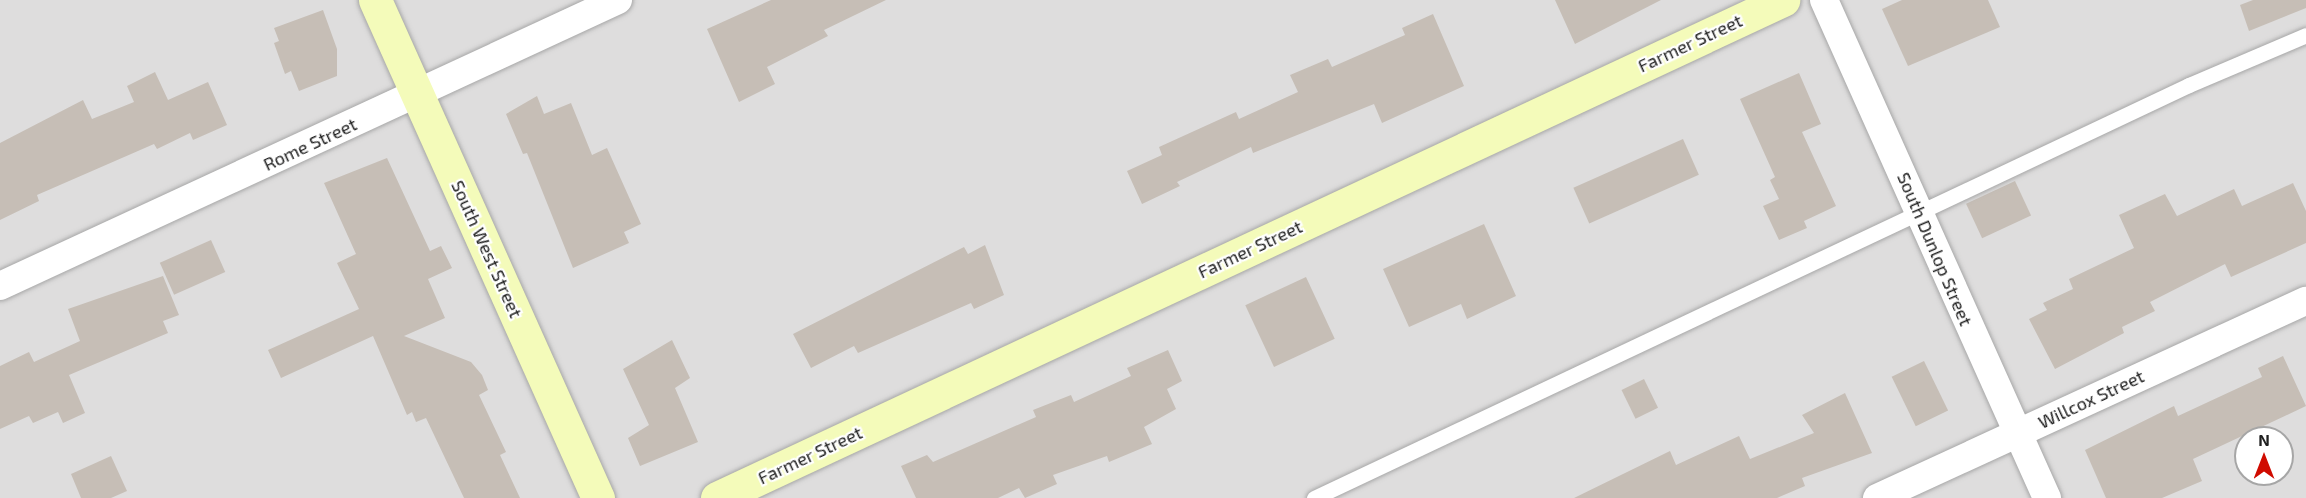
<!DOCTYPE html>
<style>
body{margin:0}
#map{position:relative;width:2306px;height:498px;overflow:hidden;background:#f1eee7;font-family:"Exo 2",sans-serif}
div>[style]{position:absolute}
.residential>*{inset:0;background:#dedddd}
.building>*{inset:0;background:#c6beb6;transform-origin:0 0}
.roads{filter:drop-shadow(0 0 2px #a7a7a7) drop-shadow(0 0 2px #a7a7a7)}
.lane>*{height:15px;margin:-7.5px;padding:0 7.5px;transform-origin:7.5px;border-radius:7.5px;background:#fff}
.street>*{height:28px;margin:-14px;padding:0 14px;transform-origin:14px;border-radius:14px;background:#fff}
.secondary>*{height:33px;margin:-16.5px;padding:0 16.5px;transform-origin:16.5px;border-radius:16.5px;background:#f4fbba}
span{translate:-50% -50%;white-space:nowrap;text-align:center;line-height:1.15;-webkit-text-stroke:4.5px #fff;paint-order:stroke}
.street-label{font-size:18px;color:#202020}
.north{position:absolute;left:2234px;top:426px;width:60px;height:60px;box-sizing:border-box;background:#fff;border:2px solid #a6a6a6;border-radius:50%;rotate:0deg;font-size:16px;font-weight:700;line-height:24px;text-align:center;color:#202020}
.north::after{content:'';display:block;margin:auto;width:21px;height:27px;background:#d00b00;clip-path:polygon(50% 0,100% 100%,50% 72%,0 100%)}
</style>
<div id="map">
<div class="residential">
<i style="clip-path:polygon(evenodd,0 0,2306px 0,2306px 498px,0 498px,0 0,2246px 438px,2282px 438px,2282px 474px,2246px 474px,2246px 438px)"></i>
</div>
<div class="building">
<i style="clip-path:polygon(771px 0,886px 0,824px 30px,828px 36px,767px 67px,775px 84px,739px 102px,707px 29px)"></i>
<i style="clip-path:polygon(1555px 0,1661px 0,1575px 44px)"></i>
<i style="clip-path:polygon(1902px 0,1988px 0,2000px 27px,1908px 66px,1882px 9px)"></i>
<i style="clip-path:polygon(2253px 0,2306px 0,2306px 8px,2249px 31px,2240px 5px)"></i>
<i style="clip-path:polygon(323px 10px,337px 49px,337px 76px,299px 91px,291px 71px,285px 74px,274px 43px,279px 41px,274px 28px)"></i>
<i style="clip-path:polygon(1433px 14px,1464px 86px,1382px 123px,1374px 104px,1253px 153px,1251px 147px,1177px 182px,1180px 186px,1142px 204px,1127px 171px,1162px 155px,1159px 147px,1236px 112px,1239px 119px,1298px 92px,1290px 75px,1328px 59px,1332px 67px,1405px 35px,1402px 28px)"></i>
<i style="clip-path:polygon(155px 72px,168px 100px,208px 82px,227px 125px,193px 140px,190px 133px,157px 149px,154px 144px,37px 195px,39px 201px,0 220px,0 143px,83px 100px,92px 119px,134px 102px,127px 86px)"></i>
<i style="clip-path:polygon(1799px 73px,1821px 124px,1802px 132px,1836px 206px,1804px 221px,1807px 228px,1779px 240px,1763px 206px,1779px 199px,1770px 180px,1775px 177px,1740px 99px)"></i>
<i style="clip-path:polygon(537px 96px,544px 114px,571px 103px,592px 155px,607px 148px,641px 224px,624px 232px,629px 243px,573px 268px,527px 153px,523px 154px,506px 114px)"></i>
<i style="left:1683px;top:139px;width:39px;height:120px;rotate:66deg"></i>
<i style="clip-path:polygon(387px 158px,430px 251px,441px 246px,452px 268px,428px 279px,445px 318px,404px 336px,471px 362px,482px 375px,488px 390px,479px 395px,506px 452px,500px 455px,520px 498px,464px 498px,426px 418px,416px 422px,412px 412px,407px 415px,373px 336px,281px 378px,268px 350px,359px 309px,337px 263px,356px 254px,324px 183px)"></i>
<i style="left:2015px;top:181px;width:38px;height:54px;rotate:65deg"></i>
<i style="clip-path:polygon(2293px 183px,2306px 211px,2306px 243px,2231px 277px,2225px 264px,2150px 302px,2155px 311px,2122px 327px,2124px 333px,2055px 369px,2029px 319px,2047px 310px,2043px 303px,2073px 289px,2069px 279px,2134px 248px,2119px 215px,2165px 194px,2177px 216px,2234px 189px,2242px 206px)"></i>
<i style="clip-path:polygon(1484px 224px,1516px 296px,1467px 319px,1461px 304px,1409px 327px,1383px 269px)"></i>
<i style="left:211px;top:240px;width:35px;height:56px;rotate:66deg"></i>
<i style="clip-path:polygon(985px 245px,1004px 295px,974px 309px,971px 303px,858px 353px,854px 346px,811px 368px,793px 334px,964px 247px,968px 254px)"></i>
<i style="clip-path:polygon(163px 276px,179px 315px,163px 321px,168px 333px,69px 375px,85px 413px,63px 423px,58px 412px,33px 423px,29px 416px,0 429px,0 366px,29px 352px,34px 362px,80px 341px,68px 309px)"></i>
<i style="left:1306px;top:277px;width:68px;height:67px;rotate:65deg"></i>
<i style="clip-path:polygon(672px 340px,690px 378px,675px 388px,698px 442px,640px 466px,628px 438px,649px 425px,623px 369px)"></i>
<i style="clip-path:polygon(1168px 350px,1182px 381px,1167px 389px,1176px 409px,1144px 427px,1152px 444px,1109px 462px,1107px 456px,1053px 475px,1057px 484px,1025px 498px,1019px 488px,998px 498px,916px 498px,901px 466px,927px 455px,933px 462px,1036px 417px,1033px 410px,1071px 395px,1074px 402px,1131px 376px,1127px 368px)"></i>
<i style="clip-path:polygon(2283px 356px,2306px 406px,2193px 459px,2202px 481px,2162px 498px,2106px 498px,2085px 450px,2174px 406px,2178px 416px,2262px 377px,2258px 368px)"></i>
<i style="left:1924px;top:361px;width:55px;height:36px;rotate:64deg"></i>
<i style="left:1644px;top:379px;width:32px;height:25px;rotate:64deg"></i>
<i style="clip-path:polygon(1845px 393px,1872px 453px,1802px 478px,1805px 486px,1777px 498px,1574px 498px,1670px 451px,1676px 465px,1739px 436px,1750px 459px,1814px 433px,1802px 415px)"></i>
<i style="clip-path:polygon(111px 456px,127px 491px,111px 498px,81px 498px,71px 474px)"></i>
</div>
<div class="roads">
<div class="lane">
<i style="left:1314px;top:498px;width:968px;rotate:-25.27deg"></i>
<i style="left:2189px;top:85px;width:127px;rotate:-23.1deg"></i>
</div>
<div class="street">
<i style="left:1824px;top:0;width:546px;rotate:65.88deg"></i>
<i style="left:0;top:286px;width:681px;rotate:-24.83deg"></i>
<i style="left:1877px;top:498px;width:472px;rotate:-24.7deg"></i>
</div>
<div class="secondary">
<i style="left:375px;top:0;width:546px;rotate:65.88deg"></i>
<i style="left:717px;top:498px;width:1177px;rotate:-25.04deg"></i>
</div>
</div>
<div class="street-label">
<span style="left:1690px;top:43px;rotate:-25deg">Farmer Street</span>
<span style="left:310px;top:144px;rotate:-25deg">Rome Street</span>
<span style="left:487px;top:249px;rotate:66deg">South West Street</span>
<span style="left:1250px;top:249px;rotate:-25deg">Farmer Street</span>
<span style="left:1935px;top:249px;rotate:67deg">South Dunlop Street</span>
<span style="left:2091px;top:399px;rotate:-25deg">Willcox Street</span>
<span style="left:810px;top:455px;rotate:-25deg">Farmer Street</span>
</div>
<div class="north">N</div>
</div>
